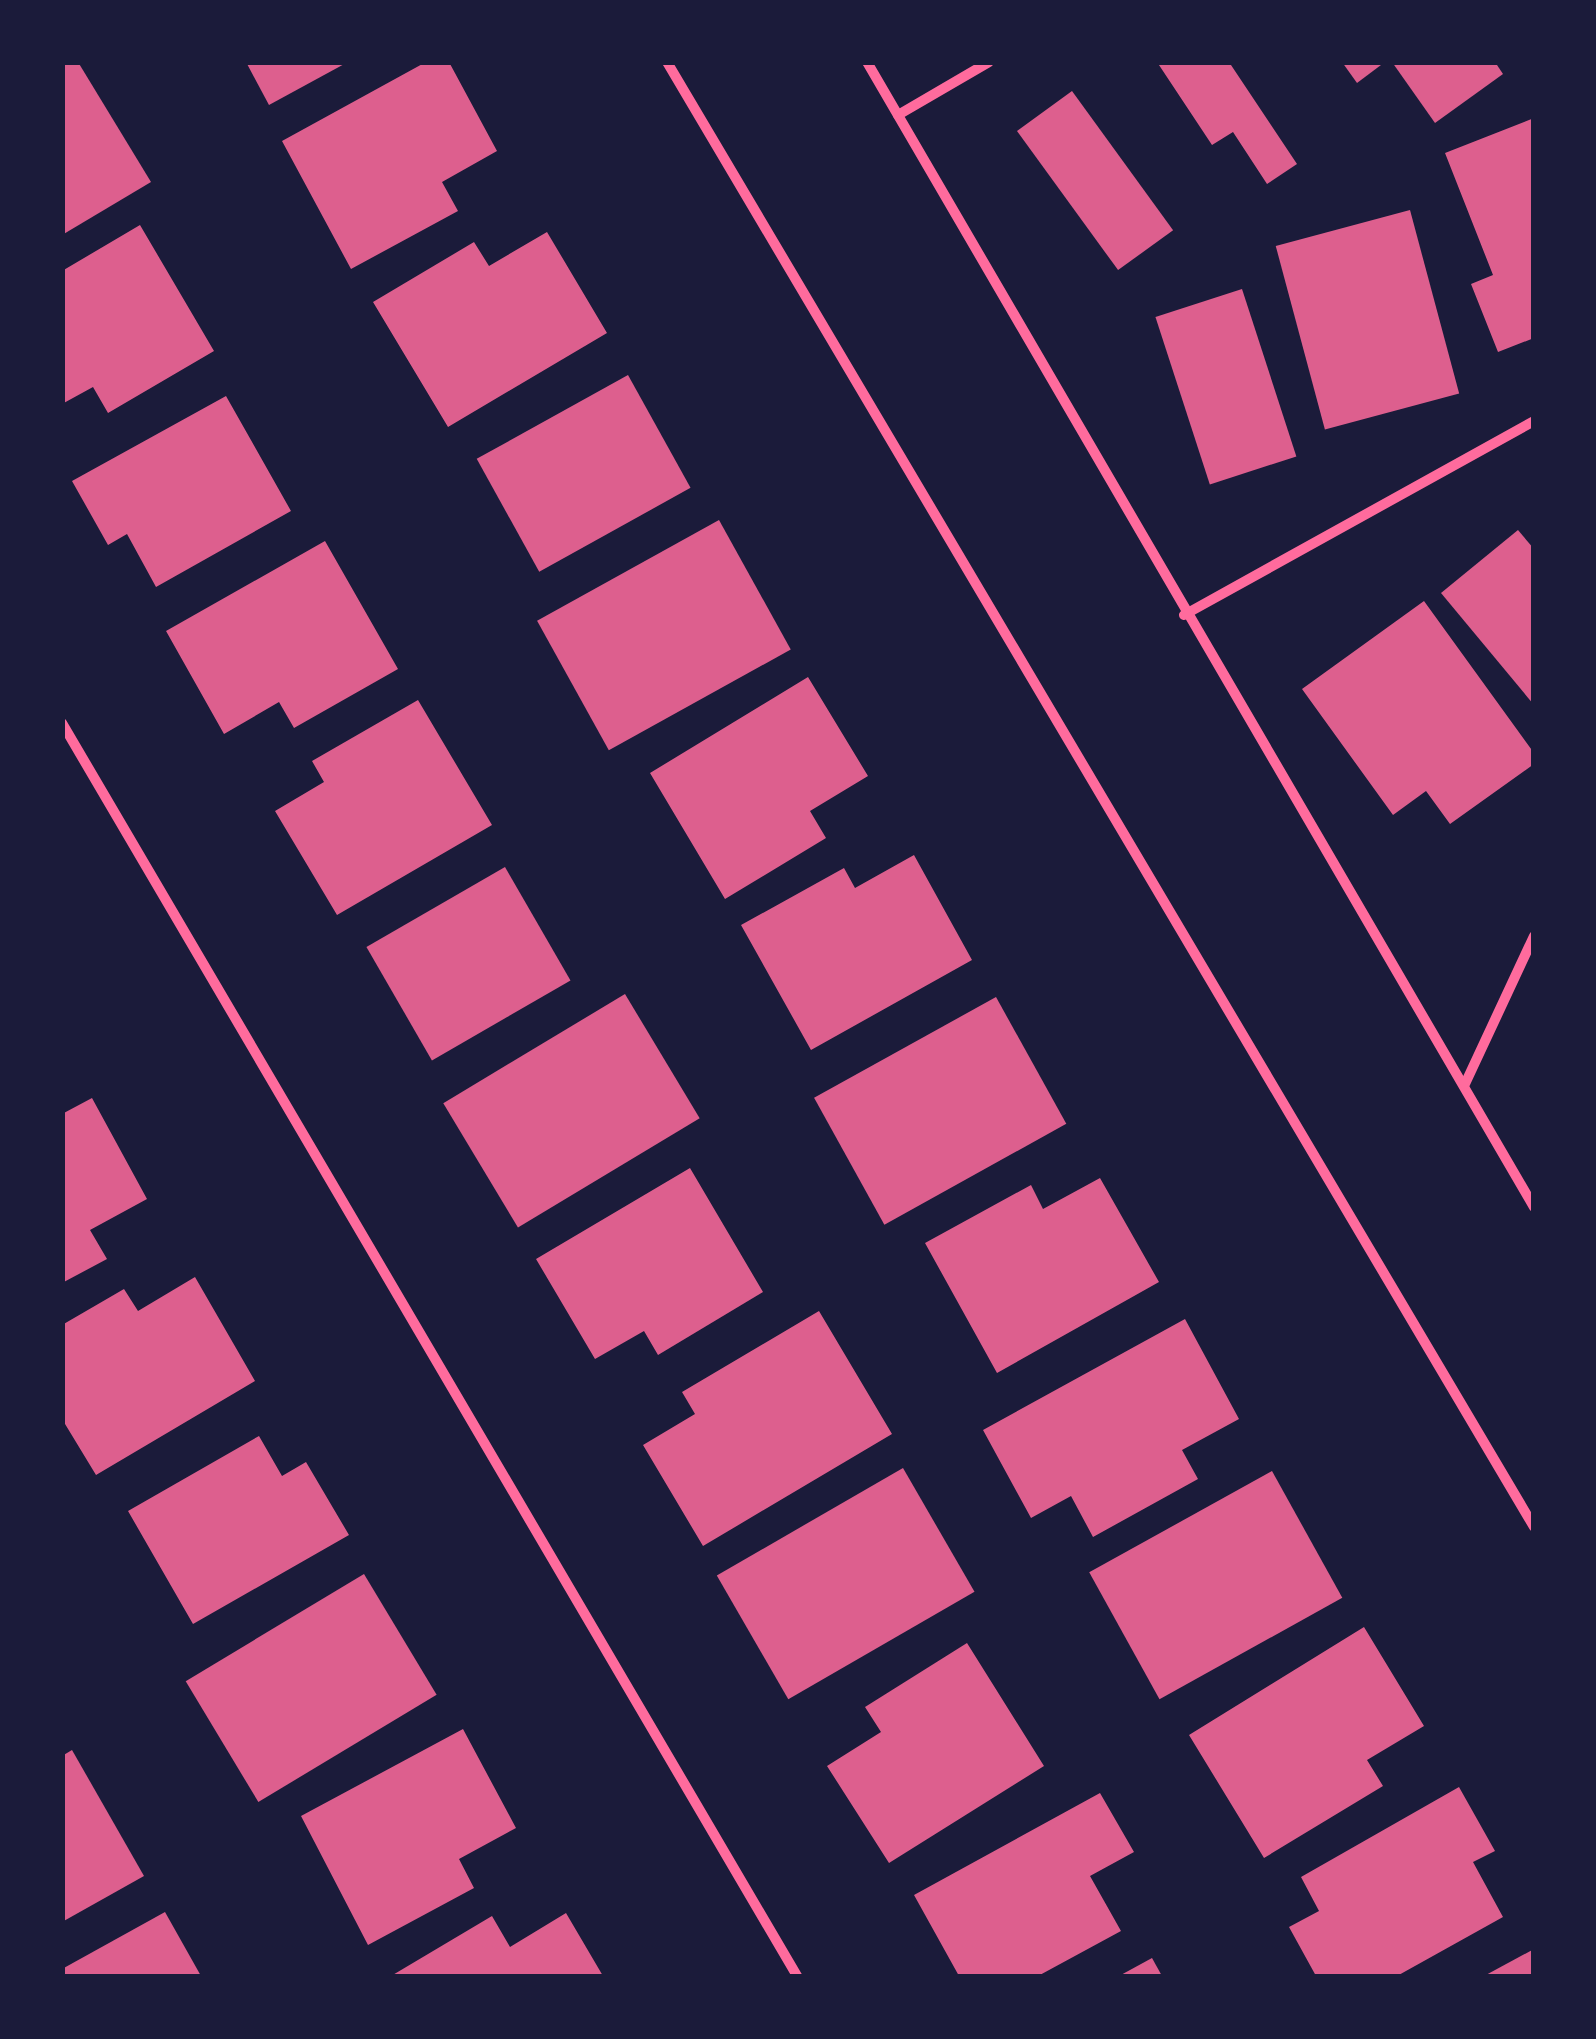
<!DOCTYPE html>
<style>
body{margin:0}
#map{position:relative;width:1596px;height:2039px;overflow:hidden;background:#1b1b3a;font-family:Rubik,sans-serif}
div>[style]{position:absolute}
.building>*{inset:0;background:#dd5f8e;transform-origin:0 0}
.minor>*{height:10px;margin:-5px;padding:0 5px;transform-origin:5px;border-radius:5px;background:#ff6b9d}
span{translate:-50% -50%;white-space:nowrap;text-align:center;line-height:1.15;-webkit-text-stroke:8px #1b1b3a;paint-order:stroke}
.frame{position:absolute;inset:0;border:65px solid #1b1b3a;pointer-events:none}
</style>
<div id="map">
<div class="building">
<i style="clip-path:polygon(78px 62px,151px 182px,62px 235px,62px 65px)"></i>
<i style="clip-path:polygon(246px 62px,348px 62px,269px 105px)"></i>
<i style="clip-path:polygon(426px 62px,449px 62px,497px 151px,442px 182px,458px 211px,351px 269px,282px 141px)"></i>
<i style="clip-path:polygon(1157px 62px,1229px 62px,1297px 164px,1267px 184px,1233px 132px,1212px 145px)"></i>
<i style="clip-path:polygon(1342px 62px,1385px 62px,1357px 83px)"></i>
<i style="clip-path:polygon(1392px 62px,1495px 62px,1503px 74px,1435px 123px)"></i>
<i style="left:1072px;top:91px;width:172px;height:68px;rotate:54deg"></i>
<i style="clip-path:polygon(1534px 118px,1534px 338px,1498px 352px,1471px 284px,1493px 275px,1445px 153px)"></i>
<i style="left:1410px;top:210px;width:190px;height:139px;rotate:75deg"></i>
<i style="clip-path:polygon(140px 225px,214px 351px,108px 413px,93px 387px,62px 404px,62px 271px)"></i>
<i style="clip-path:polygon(547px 232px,607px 333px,448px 427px,373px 302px,474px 242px,489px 266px)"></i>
<i style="left:1242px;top:289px;width:176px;height:91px;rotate:72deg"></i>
<i style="left:628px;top:375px;width:129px;height:173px;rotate:61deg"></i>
<i style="clip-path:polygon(226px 396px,291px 511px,156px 587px,127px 534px,108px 545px,72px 481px)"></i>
<i style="left:719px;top:520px;width:148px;height:208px;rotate:61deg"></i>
<i style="clip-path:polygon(1518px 530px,1534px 549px,1534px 705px,1441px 593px)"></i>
<i style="clip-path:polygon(325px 541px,398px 669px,294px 728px,279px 702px,224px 734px,166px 631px)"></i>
<i style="clip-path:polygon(1424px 601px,1534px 753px,1534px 764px,1450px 824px,1426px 791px,1393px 815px,1302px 689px)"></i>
<i style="clip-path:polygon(808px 677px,868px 776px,810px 811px,826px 838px,725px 899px,650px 773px)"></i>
<i style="clip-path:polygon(418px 700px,492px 825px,337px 915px,275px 811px,324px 782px,312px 761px)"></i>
<i style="clip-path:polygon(914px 855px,972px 960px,811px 1050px,741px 925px,844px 868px,855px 888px)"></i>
<i style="left:505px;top:867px;width:131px;height:160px;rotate:60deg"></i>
<i style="left:625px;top:994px;width:145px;height:212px;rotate:59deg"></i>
<i style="left:996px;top:997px;width:145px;height:208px;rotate:61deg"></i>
<i style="clip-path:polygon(92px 1098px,147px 1199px,90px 1230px,107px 1259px,62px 1283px,62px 1114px)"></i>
<i style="clip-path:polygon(690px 1168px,763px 1292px,658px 1355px,644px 1331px,595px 1359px,536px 1259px)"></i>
<i style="clip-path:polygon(1100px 1178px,1159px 1282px,997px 1373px,925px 1243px,1031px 1185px,1043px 1209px)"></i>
<i style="clip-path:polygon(195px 1277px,255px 1381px,96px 1475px,62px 1419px,62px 1325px,124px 1289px,138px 1311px)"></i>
<i style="clip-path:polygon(819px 1311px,892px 1434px,703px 1546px,643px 1445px,695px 1414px,682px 1392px)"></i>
<i style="clip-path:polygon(1185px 1319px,1239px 1419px,1182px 1450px,1198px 1479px,1093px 1537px,1071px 1496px,1031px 1518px,983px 1430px)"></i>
<i style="clip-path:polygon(259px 1436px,282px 1476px,306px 1462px,349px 1535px,193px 1624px,128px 1511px)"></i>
<i style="left:903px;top:1468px;width:143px;height:215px;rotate:60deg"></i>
<i style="left:1272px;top:1471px;width:145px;height:209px;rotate:61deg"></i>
<i style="left:364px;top:1574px;width:141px;height:208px;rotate:59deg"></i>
<i style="clip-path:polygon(1364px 1627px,1424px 1726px,1367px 1760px,1383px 1786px,1264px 1858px,1189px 1735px)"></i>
<i style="clip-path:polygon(967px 1643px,1044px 1766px,889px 1863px,827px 1766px,881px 1732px,865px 1707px)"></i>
<i style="clip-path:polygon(463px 1729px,516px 1828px,459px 1859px,474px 1888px,368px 1945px,301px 1816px)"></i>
<i style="clip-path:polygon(72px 1750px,144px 1876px,62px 1922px,62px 1756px)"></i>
<i style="clip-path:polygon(1459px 1787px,1495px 1851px,1473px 1862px,1503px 1917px,1397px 1976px,1316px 1976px,1289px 1927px,1319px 1911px,1301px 1877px)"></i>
<i style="clip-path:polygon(1100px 1793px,1134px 1852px,1090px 1876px,1121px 1931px,1038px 1976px,959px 1976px,914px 1895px)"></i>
<i style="clip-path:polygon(165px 1912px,201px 1976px,62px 1976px,62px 1969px)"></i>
<i style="clip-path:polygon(566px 1913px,603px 1976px,391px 1976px,492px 1916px,510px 1947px)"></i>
<i style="clip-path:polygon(1534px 1949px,1534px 1976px,1484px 1976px)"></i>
<i style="clip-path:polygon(1152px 1958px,1162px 1976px,1119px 1976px)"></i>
</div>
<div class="minor">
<i style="left:667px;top:62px;width:1702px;rotate:59.38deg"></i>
<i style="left:867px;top:62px;width:1325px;rotate:59.78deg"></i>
<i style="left:898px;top:115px;width:105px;rotate:-30.2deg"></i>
<i style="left:1184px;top:615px;width:400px;rotate:-29deg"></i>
<i style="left:62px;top:723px;width:1453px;rotate:59.6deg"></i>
<i style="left:1465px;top:1084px;width:163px;rotate:-65deg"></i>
</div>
<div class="frame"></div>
</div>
